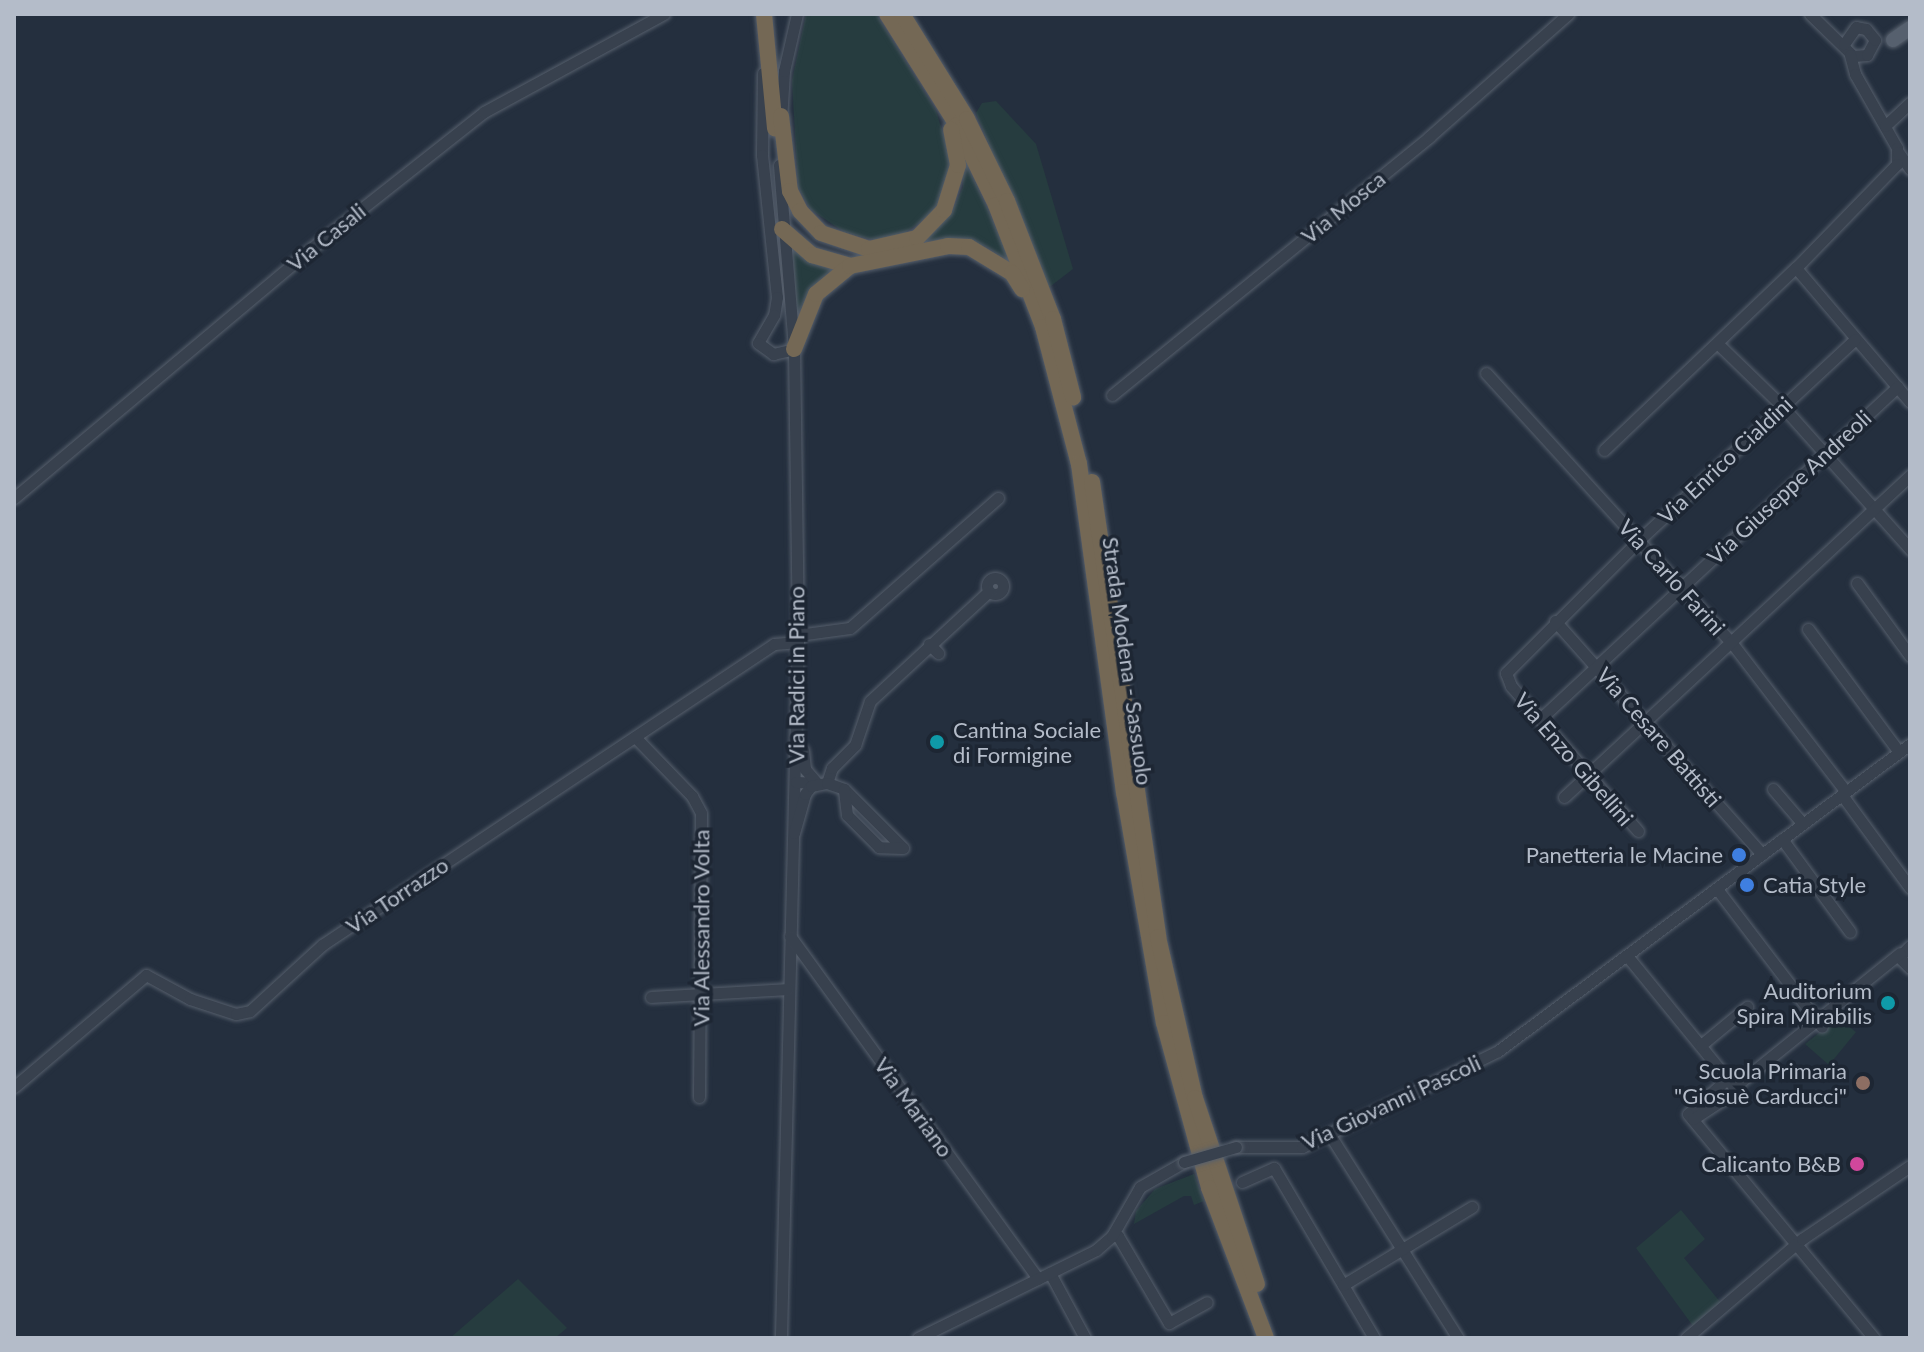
<!DOCTYPE html>
<meta charset="utf-8">
<style>
body{margin:0}
#map{position:relative;width:1924px;height:1352px;overflow:hidden;background:#242f3e;font-family:Lato,sans-serif}
div>[style]{position:absolute}
.green>*{inset:0;background:#263c3f}
.roads{filter:drop-shadow(0 0 2px #565f6c) drop-shadow(0 0 2px #565f6c)}
.minor>*{height:11px;margin:-5.5px;padding:0 5.5px;transform-origin:5.5px;border-radius:5.5px;background:#38414e}
.minor>.ring{margin:-5.5px;padding:0;box-sizing:content-box;background:none;border:11px solid #38414e;border-radius:50%}
.major>*{height:14px;margin:-7px;padding:0 7px;transform-origin:7px;border-radius:7px;background:#56606e}
.highway>*{height:16px;margin:-8px;padding:0 8px;transform-origin:8px;border-radius:8px;background:#746855}
.bridges{filter:drop-shadow(0 0 2px #565f6c) drop-shadow(0 0 2px #565f6c)}
.minor-bridge>*{height:11px;margin:-5.5px;padding:0 5.5px;transform-origin:5.5px;border-radius:5.5px;background:#38414e}
.dots>*{width:22px;height:22px;translate:-50% -50%;box-sizing:border-box;border:4px solid #1d2633;border-radius:50%}
span{translate:-50% -50%;white-space:nowrap;text-align:center;line-height:1.15;-webkit-text-stroke:7px #1d2633;paint-order:stroke}
.street-label{font-size:22px;color:#b4bcc9}
.poi-label{font-size:22px;color:#b4bcc9}
.left{translate:0 -50%;text-align:left}
.right{translate:-100% -50%;text-align:right}
.frame{position:absolute;inset:0;border:16px solid #b4bcc9;pointer-events:none}
</style>
<div id="map">
<div class="green">
<i style="clip-path:polygon(806px 14px,876px 14px,936px 111px,952px 161px,946px 190px,933px 213px,903px 234px,874px 240px,844px 232px,810px 209px,798px 187px,792px 81px)"></i>
<i style="clip-path:polygon(996px 101px,1036px 144px,1073px 269px,1047px 289px,976px 113px,982px 103px)"></i>
<i style="clip-path:polygon(963px 156px,992px 219px,1011px 263px,985px 246px,961px 240px,922px 242px,951px 214px,963px 187px)"></i>
<i style="clip-path:polygon(792px 243px,835px 268px,821px 279px,797px 314px)"></i>
<i style="clip-path:polygon(1838px 1018px,1856px 1032px,1829px 1065px,1805px 1044px)"></i>
<i style="clip-path:polygon(1194px 1174px,1204px 1201px,1194px 1205px,1191px 1196px,1184px 1196px,1134px 1224px,1136px 1211px,1155px 1189px)"></i>
<i style="clip-path:polygon(1681px 1210px,1705px 1239px,1684px 1258px,1721px 1303px,1693px 1326px,1636px 1248px)"></i>
<i style="clip-path:polygon(518px 1279px,567px 1328px,555px 1338px,450px 1338px)"></i>
</div>
<div class="roads">
<div class="minor">
<i style="left:1810px;top:14px;width:60px;rotate:44.3deg"></i>
<i style="left:1853px;top:56px;width:14px;rotate:-4deg"></i>
<i style="left:1867px;top:55px;width:17px;rotate:-62deg"></i>
<i style="left:1875px;top:40px;width:14px;rotate:-129deg"></i>
<i style="left:1866px;top:29px;width:10px;rotate:-169deg"></i>
<i style="left:1856px;top:27px;width:21px;rotate:125deg"></i>
<i style="left:1850px;top:55px;width:20px;rotate:75deg"></i>
<i style="left:1855px;top:74px;width:85px;rotate:60.4deg"></i>
<i style="left:1897px;top:148px;width:16px;rotate:90deg"></i>
<i style="left:763px;top:73px;width:82px;rotate:90.7deg"></i>
<i style="left:762px;top:155px;width:143px;rotate:84deg"></i>
<i style="left:777px;top:297px;width:18px;rotate:99deg"></i>
<i style="left:774px;top:315px;width:32px;rotate:120deg"></i>
<i style="left:758px;top:343px;width:19px;rotate:36deg"></i>
<i style="left:773px;top:354px;width:22px;rotate:-13deg"></i>
<i style="left:781px;top:120px;width:49px;rotate:-86.5deg"></i>
<i style="left:784px;top:71px;width:58px;rotate:-77.2deg"></i>
<i style="left:1885px;top:126px;width:34px;rotate:-43deg"></i>
<i style="left:1898px;top:152px;width:21px;rotate:55deg"></i>
<i style="left:1897px;top:164px;width:145px;rotate:134.2deg"></i>
<i style="left:1796px;top:268px;width:176px;rotate:49.6deg"></i>
<i style="left:779px;top:165px;width:185px;rotate:85.3deg"></i>
<i style="left:794px;top:349px;width:286px;rotate:89.2deg"></i>
<i style="left:798px;top:635px;width:703px;rotate:91.39deg"></i>
<i style="left:1718px;top:344px;width:91px;rotate:44.1deg"></i>
<i style="left:1783px;top:407px;width:191px;rotate:48.2deg"></i>
<i style="left:1486px;top:373px;width:364px;rotate:47.7deg"></i>
<i style="left:1731px;top:642px;width:189px;rotate:52.5deg"></i>
<i style="left:1112px;top:395px;width:409px;rotate:-39.1deg"></i>
<i style="left:1429px;top:137px;width:186px;rotate:-41.5deg"></i>
<i style="left:1604px;top:450px;width:265px;rotate:-43.6deg"></i>
<i style="left:14px;top:498px;width:384px;rotate:-40deg"></i>
<i style="left:308px;top:251px;width:224px;rotate:-38.3deg"></i>
<i style="left:484px;top:112px;width:205px;rotate:-28.6deg"></i>
<i class="ring" style="left:987px;top:578px;width:5px;height:5px"></i>
<i style="left:1857px;top:583px;width:90px;rotate:54deg"></i>
<i style="left:1555px;top:621px;width:312px;rotate:48.4deg"></i>
<i style="left:1808px;top:629px;width:153px;rotate:53.5deg"></i>
<i style="left:798px;top:635px;width:52px;rotate:-7.7deg"></i>
<i style="left:850px;top:628px;width:197px;rotate:-41.3deg"></i>
<i style="left:929px;top:644px;width:13px;rotate:45deg"></i>
<i style="left:1540px;top:719px;width:488px;rotate:-42.9deg"></i>
<i style="left:635px;top:737px;width:82px;rotate:46deg"></i>
<i style="left:692px;top:796px;width:19px;rotate:62deg"></i>
<i style="left:701px;top:813px;width:284px;rotate:90.4deg"></i>
<i style="left:796px;top:782px;width:21px;rotate:3deg"></i>
<i style="left:817px;top:783px;width:18px;rotate:-131deg"></i>
<i style="left:805px;top:769px;width:19px;rotate:-96deg"></i>
<i style="left:827px;top:783px;width:16px;rotate:-72deg"></i>
<i style="left:832px;top:768px;width:33px;rotate:-45deg"></i>
<i style="left:855px;top:745px;width:46px;rotate:-71.2deg"></i>
<i style="left:870px;top:701px;width:162px;rotate:-42.7deg"></i>
<i style="left:1773px;top:789px;width:46px;rotate:49.4deg"></i>
<i style="left:1842px;top:795px;width:115px;rotate:53.8deg"></i>
<i style="left:1564px;top:797px;width:473px;rotate:-42.9deg"></i>
<i style="left:1638px;top:831px;width:193px;rotate:-131.2deg"></i>
<i style="left:1511px;top:686px;width:14px;rotate:-111deg"></i>
<i style="left:1506px;top:673px;width:188px;rotate:-45deg"></i>
<i style="left:1639px;top:540px;width:295px;rotate:-42.9deg"></i>
<i style="left:794px;top:833px;width:41px;rotate:-74.2deg"></i>
<i style="left:805px;top:794px;width:10px;rotate:-53deg"></i>
<i style="left:811px;top:786px;width:16px;rotate:-11deg"></i>
<i style="left:827px;top:783px;width:18px;rotate:19deg"></i>
<i style="left:844px;top:789px;width:83px;rotate:45deg"></i>
<i style="left:903px;top:848px;width:24px;rotate:-178deg"></i>
<i style="left:879px;top:847px;width:45px;rotate:-135deg"></i>
<i style="left:847px;top:815px;width:26px;rotate:-97deg"></i>
<i style="left:1782px;top:839px;width:115px;rotate:53.8deg"></i>
<i style="left:1717px;top:889px;width:173px;rotate:52.7deg"></i>
<i style="left:790px;top:936px;width:423px;rotate:54.1deg"></i>
<i style="left:1910px;top:946px;width:16px;rotate:135deg"></i>
<i style="left:1899px;top:957px;width:16px;rotate:45deg"></i>
<i style="left:1628px;top:957px;width:168px;rotate:50.8deg"></i>
<i style="left:1734px;top:1087px;width:213px;rotate:-38.9deg"></i>
<i style="left:651px;top:997px;width:137px;rotate:-3.3deg"></i>
<i style="left:1701px;top:1045px;width:60px;rotate:-39.6deg"></i>
<i style="left:1727px;top:1079px;width:52px;rotate:138.1deg"></i>
<i style="left:1688px;top:1114px;width:291px;rotate:50.3deg"></i>
<i style="left:14px;top:1087px;width:173px;rotate:-40.3deg"></i>
<i style="left:146px;top:975px;width:50px;rotate:28.6deg"></i>
<i style="left:190px;top:999px;width:48px;rotate:18.1deg"></i>
<i style="left:236px;top:1014px;width:14px;rotate:-12deg"></i>
<i style="left:250px;top:1011px;width:98px;rotate:-42.5deg"></i>
<i style="left:322px;top:945px;width:543px;rotate:-33.66deg"></i>
<i style="left:774px;top:644px;width:24px;rotate:-5deg"></i>
<i style="left:1693px;top:1119px;width:53px;rotate:-33.4deg"></i>
<i style="left:1330px;top:1135px;width:240px;rotate:57.8deg"></i>
<i style="left:1236px;top:1147px;width:66px"></i>
<i style="left:1302px;top:1147px;width:218px;rotate:-26.1deg"></i>
<i style="left:1498px;top:1051px;width:514px;rotate:-36.69deg"></i>
<i style="left:1242px;top:1182px;width:35px;rotate:-24deg"></i>
<i style="left:1274px;top:1168px;width:197px;rotate:59.5deg"></i>
<i style="left:1112px;top:1236px;width:6px"></i>
<i style="left:1118px;top:1236px;width:101px;rotate:59.6deg"></i>
<i style="left:1169px;top:1323px;width:43px;rotate:-28.9deg"></i>
<i style="left:1050px;top:1273px;width:74px;rotate:61.7deg"></i>
<i style="left:1343px;top:1285px;width:151px;rotate:-31.2deg"></i>
<i style="left:918px;top:1338px;width:199px;rotate:-26.3deg"></i>
<i style="left:1096px;top:1250px;width:21px;rotate:-41deg"></i>
<i style="left:1112px;top:1236px;width:56px;rotate:-60.3deg"></i>
<i style="left:1140px;top:1187px;width:51px;rotate:-29.6deg"></i>
<i style="left:1686px;top:1338px;width:153px;rotate:-40.5deg"></i>
<i style="left:1802px;top:1239px;width:130px;rotate:-34.1deg"></i>
</div>
<div class="major">
<i style="left:1893px;top:40px;width:21px;rotate:-35deg"></i>
</div>
<div class="highway">
<i style="left:764px;top:14px;width:115px;rotate:84.5deg"></i>
<i style="left:887px;top:14px;width:131px;rotate:57.8deg"></i>
<i style="left:957px;top:125px;width:89px;rotate:64deg"></i>
<i style="left:996px;top:205px;width:131px;rotate:68.9deg"></i>
<i style="left:1043px;top:327px;width:142px;rotate:75.3deg"></i>
<i style="left:1079px;top:464px;width:331px;rotate:82.2deg"></i>
<i style="left:1124px;top:792px;width:234px;rotate:80.2deg"></i>
<i style="left:1164px;top:1023px;width:171px;rotate:74.7deg"></i>
<i style="left:1209px;top:1188px;width:160px;rotate:69.2deg"></i>
<i style="left:902px;top:14px;width:123px;rotate:58.2deg"></i>
<i style="left:967px;top:119px;width:91px;rotate:64deg"></i>
<i style="left:1007px;top:201px;width:127px;rotate:68.7deg"></i>
<i style="left:1053px;top:319px;width:81px;rotate:75.6deg"></i>
<i style="left:781px;top:116px;width:76px;rotate:83.2deg"></i>
<i style="left:790px;top:191px;width:22px;rotate:63deg"></i>
<i style="left:800px;top:211px;width:30px;rotate:46deg"></i>
<i style="left:821px;top:233px;width:51px;rotate:18.4deg"></i>
<i style="left:869px;top:249px;width:49px;rotate:-12.9deg"></i>
<i style="left:917px;top:238px;width:39px;rotate:-46deg"></i>
<i style="left:944px;top:210px;width:47px;rotate:-72.7deg"></i>
<i style="left:958px;top:165px;width:36px;rotate:-101deg"></i>
<i style="left:782px;top:229px;width:40px;rotate:41deg"></i>
<i style="left:812px;top:255px;width:40px;rotate:16deg"></i>
<i style="left:794px;top:349px;width:59px;rotate:-68.2deg"></i>
<i style="left:816px;top:294px;width:44px;rotate:-39.5deg"></i>
<i style="left:850px;top:266px;width:100px;rotate:-11.5deg"></i>
<i style="left:948px;top:246px;width:21px;rotate:3deg"></i>
<i style="left:969px;top:247px;width:50px;rotate:31.2deg"></i>
<i style="left:1012px;top:273px;width:19px;rotate:58deg"></i>
<i style="left:1092px;top:482px;width:460px;rotate:81.7deg"></i>
<i style="left:1158px;top:937px;width:165px;rotate:77.1deg"></i>
<i style="left:1195px;top:1098px;width:196px;rotate:71.6deg"></i>
</div>
</div>
<div class="bridges">
<div class="minor-bridge">
<i style="left:1184px;top:1162px;width:54px;rotate:-16.1deg"></i>
</div>
</div>
<div class="dots">
<i style="left:937px;top:742px;background:#0f9aa8"></i>
<i style="left:1739px;top:855px;background:#3f7fe0"></i>
<i style="left:1747px;top:885px;background:#3f7fe0"></i>
<i style="left:1888px;top:1003px;background:#0f9aa8"></i>
<i style="left:1863px;top:1083px;background:#8d6e63"></i>
<i style="left:1857px;top:1164px;background:#d1479c"></i>
</div>
<div class="street-label">
<span style="left:1343px;top:207px;rotate:-39deg">Via Mosca</span>
<span style="left:326px;top:237px;rotate:-39deg">Via Casali</span>
<span style="left:1725px;top:460px;rotate:-43deg">Via Enrico Cialdini</span>
<span style="left:1789px;top:487px;rotate:-43deg">Via Giuseppe Andreoli</span>
<span style="left:1672px;top:577px;rotate:48deg">Via Carlo Farini</span>
<span style="left:1128px;top:661px;rotate:82deg">Strada Modena - Sassuolo</span>
<span style="left:796px;top:675px;rotate:-90deg">Via Radici in Piano</span>
<span style="left:1659px;top:737px;rotate:49deg">Via Cesare Battisti</span>
<span style="left:1574px;top:759px;rotate:49deg">Via Enzo Gibellini</span>
<span style="left:397px;top:895px;rotate:-34deg">Via Torrazzo</span>
<span style="left:701px;top:928px;rotate:-90deg">Via Alessandro Volta</span>
<span style="left:1391px;top:1102px;rotate:-25deg">Via Giovanni Pascoli</span>
<span style="left:914px;top:1107px;rotate:54deg">Via Mariano</span>
</div>
<div class="poi-label">
<span class="left" style="left:953px;top:742px">Cantina Sociale<br>di Formigine</span>
<span class="right" style="left:1723px;top:855px">Panetteria le Macine</span>
<span class="left" style="left:1763px;top:885px">Catia Style</span>
<span class="right" style="left:1872px;top:1003px">Auditorium<br>Spira Mirabilis</span>
<span class="right" style="left:1847px;top:1083px">Scuola Primaria<br>"Giosuè Carducci"</span>
<span class="right" style="left:1841px;top:1164px">Calicanto B&amp;B</span>
</div>
<div class="frame"></div>
</div>
